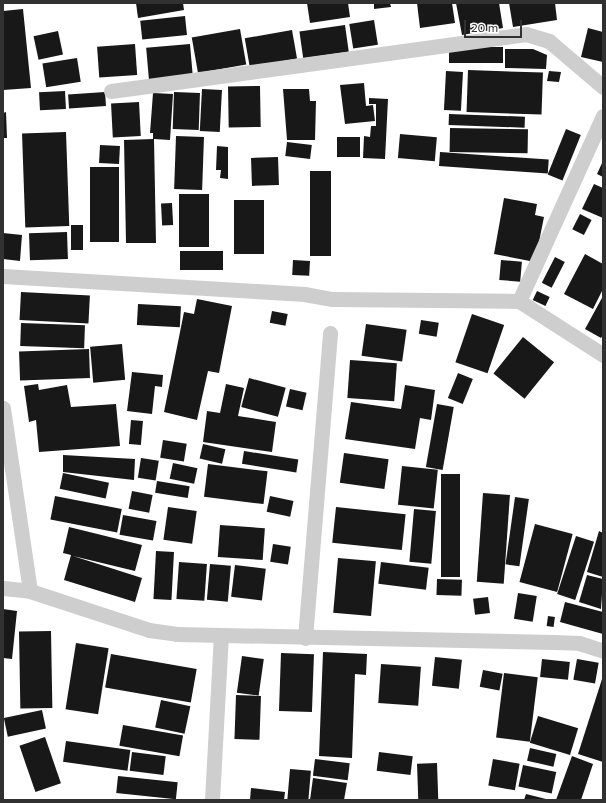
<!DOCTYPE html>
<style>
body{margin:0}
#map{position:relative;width:606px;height:803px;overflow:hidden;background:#fff;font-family:Commissioner,sans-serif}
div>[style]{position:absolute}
.building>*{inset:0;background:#181818;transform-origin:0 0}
.street>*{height:15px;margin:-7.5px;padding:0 7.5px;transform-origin:7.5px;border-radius:7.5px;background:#cecece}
span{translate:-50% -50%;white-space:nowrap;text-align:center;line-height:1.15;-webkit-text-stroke:4px #fff;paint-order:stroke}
.frame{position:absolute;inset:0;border:4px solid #313131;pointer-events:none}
.scale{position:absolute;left:464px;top:20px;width:58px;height:18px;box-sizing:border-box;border:2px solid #313131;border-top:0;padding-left:5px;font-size:12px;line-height:14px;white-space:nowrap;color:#313131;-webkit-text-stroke:3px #fff;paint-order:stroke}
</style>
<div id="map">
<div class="building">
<i style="clip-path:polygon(136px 3px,183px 3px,184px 10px,138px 18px)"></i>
<i style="clip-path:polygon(307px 3px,348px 3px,350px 17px,310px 23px)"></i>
<i style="clip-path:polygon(374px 3px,390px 3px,391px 7px,374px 9px)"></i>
<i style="clip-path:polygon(417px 3px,452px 3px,455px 23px,420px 28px)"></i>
<i style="clip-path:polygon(456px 3px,499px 3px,503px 28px,462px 35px)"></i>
<i style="clip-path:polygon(509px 3px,555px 3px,557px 20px,513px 27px)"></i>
<i style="clip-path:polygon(23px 9px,31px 88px,3px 90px,3px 11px)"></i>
<i style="left:185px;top:16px;width:19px;height:45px;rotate:84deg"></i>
<i style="left:374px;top:20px;width:25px;height:25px;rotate:81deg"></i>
<i style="left:345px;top:25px;width:27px;height:46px;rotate:82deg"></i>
<i style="clip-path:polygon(588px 28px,603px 32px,603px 62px,581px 57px)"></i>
<i style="left:240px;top:29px;width:36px;height:49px;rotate:80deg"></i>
<i style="left:292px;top:30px;width:29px;height:48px;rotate:80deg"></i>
<i style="left:58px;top:31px;width:24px;height:25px;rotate:78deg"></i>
<i style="left:135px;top:44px;width:31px;height:38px;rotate:86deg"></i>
<i style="left:190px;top:44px;width:32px;height:44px;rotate:85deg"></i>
<i style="left:449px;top:47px;width:54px;height:16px"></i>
<i style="clip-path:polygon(505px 49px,533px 49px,547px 55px,546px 69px,505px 68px)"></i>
<i style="left:77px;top:58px;width:24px;height:35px;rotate:81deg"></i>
<i style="left:468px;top:70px;width:75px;height:42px;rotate:2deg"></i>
<i style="left:446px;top:71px;width:17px;height:39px;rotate:3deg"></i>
<i style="clip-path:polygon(549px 71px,561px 72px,559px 82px,547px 81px)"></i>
<i style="clip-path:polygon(364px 83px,366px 106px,373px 105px,375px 121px,345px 124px,340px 85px)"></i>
<i style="left:260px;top:86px;width:41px;height:32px;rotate:89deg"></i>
<i style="left:202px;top:89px;width:20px;height:42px;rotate:3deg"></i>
<i style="clip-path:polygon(283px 89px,309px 89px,310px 101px,316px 101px,315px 140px,287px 140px)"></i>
<i style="left:65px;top:91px;width:18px;height:26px;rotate:87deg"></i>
<i style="left:105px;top:92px;width:14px;height:37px;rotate:86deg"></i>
<i style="left:174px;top:92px;width:26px;height:37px;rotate:2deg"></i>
<i style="clip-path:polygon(153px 93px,173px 94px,170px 140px,154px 139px,156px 243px,126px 243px,124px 140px,153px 139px,153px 133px,150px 133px)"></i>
<i style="clip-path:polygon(369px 98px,388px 99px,385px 159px,363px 158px,364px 136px,370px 137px,371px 126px,376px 126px,376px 104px,369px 104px)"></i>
<i style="left:139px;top:102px;width:34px;height:28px;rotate:87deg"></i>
<i style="clip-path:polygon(6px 112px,7px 138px,3px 138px,3px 113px)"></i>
<i style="left:449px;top:114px;width:76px;height:11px;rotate:2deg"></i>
<i style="left:450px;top:128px;width:78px;height:24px;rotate:1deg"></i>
<i style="left:566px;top:129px;width:16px;height:49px;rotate:22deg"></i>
<i style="left:66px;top:132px;width:94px;height:44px;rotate:88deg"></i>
<i style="left:400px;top:134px;width:37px;height:24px;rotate:5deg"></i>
<i style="left:176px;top:136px;width:28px;height:53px;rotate:2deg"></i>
<i style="left:337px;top:137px;width:23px;height:20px"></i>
<i style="left:287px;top:142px;width:25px;height:14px;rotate:7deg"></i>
<i style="left:100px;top:145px;width:20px;height:18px;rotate:3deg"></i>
<i style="clip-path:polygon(217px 146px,228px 147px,228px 179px,220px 178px,221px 170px,216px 170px)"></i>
<i style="left:440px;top:152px;width:109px;height:14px;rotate:4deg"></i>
<i style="left:278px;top:157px;width:28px;height:27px;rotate:88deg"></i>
<i style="clip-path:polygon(603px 161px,603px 177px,597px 174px)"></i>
<i style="left:90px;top:167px;width:29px;height:75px"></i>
<i style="left:310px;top:171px;width:21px;height:85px"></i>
<i style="clip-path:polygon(594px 184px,603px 188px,603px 218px,582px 209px)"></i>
<i style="left:179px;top:194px;width:30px;height:53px"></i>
<i style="clip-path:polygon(504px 198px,537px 204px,535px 215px,544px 217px,535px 262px,494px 254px)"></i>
<i style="left:234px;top:200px;width:30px;height:54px"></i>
<i style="left:172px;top:203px;width:22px;height:11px;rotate:87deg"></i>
<i style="left:580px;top:214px;width:13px;height:17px;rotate:27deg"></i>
<i style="left:71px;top:225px;width:12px;height:25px"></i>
<i style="left:67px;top:232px;width:27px;height:38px;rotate:88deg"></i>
<i style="clip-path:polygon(3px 233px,22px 235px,20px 261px,3px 259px)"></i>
<i style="left:180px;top:251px;width:43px;height:19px"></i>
<i style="clip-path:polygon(585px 254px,603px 264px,603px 289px,593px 309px,564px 294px)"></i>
<i style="left:555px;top:257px;width:11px;height:29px;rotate:27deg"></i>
<i style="left:293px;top:260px;width:17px;height:15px;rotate:3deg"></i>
<i style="left:501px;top:260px;width:21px;height:20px;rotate:5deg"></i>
<i style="left:537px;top:291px;width:14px;height:10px;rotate:25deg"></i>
<i style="left:21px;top:292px;width:69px;height:28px;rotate:3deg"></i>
<i style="clip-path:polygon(603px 296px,603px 335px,601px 338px,585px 329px)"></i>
<i style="clip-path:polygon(197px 299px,232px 306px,219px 373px,208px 371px,197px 420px,164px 412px,184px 312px,194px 314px)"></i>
<i style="left:138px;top:304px;width:43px;height:21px;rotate:3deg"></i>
<i style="left:272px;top:311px;width:16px;height:12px;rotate:11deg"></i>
<i style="left:472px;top:314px;width:34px;height:51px;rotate:19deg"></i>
<i style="left:421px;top:320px;width:18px;height:14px;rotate:9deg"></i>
<i style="left:21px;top:323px;width:64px;height:23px;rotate:2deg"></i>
<i style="left:366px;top:324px;width:41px;height:32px;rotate:8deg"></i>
<i style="left:523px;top:337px;width:40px;height:47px;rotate:39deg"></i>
<i style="left:122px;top:344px;width:36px;height:32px;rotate:85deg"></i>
<i style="left:89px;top:349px;width:29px;height:70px;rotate:88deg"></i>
<i style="left:350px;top:360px;width:47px;height:38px;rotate:4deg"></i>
<i style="clip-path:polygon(132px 372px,163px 375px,162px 387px,155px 386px,152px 414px,127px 411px)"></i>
<i style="left:458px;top:373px;width:16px;height:27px;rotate:22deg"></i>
<i style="left:249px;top:378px;width:38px;height:30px;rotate:15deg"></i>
<i style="clip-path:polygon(38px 384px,39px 390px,67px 385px,71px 407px,116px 404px,120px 446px,39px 452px,36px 420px,29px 422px,24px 386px)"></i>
<i style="clip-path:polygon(226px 384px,244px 388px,238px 416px,276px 422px,272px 452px,203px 442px,207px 411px,220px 413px)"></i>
<i style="clip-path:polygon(405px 385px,435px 390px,431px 420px,420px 418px,415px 449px,345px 439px,351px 402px,401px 409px)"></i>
<i style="left:290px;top:389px;width:17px;height:18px;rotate:13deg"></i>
<i style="left:437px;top:404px;width:17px;height:64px;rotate:10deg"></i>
<i style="left:131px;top:420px;width:12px;height:24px;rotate:5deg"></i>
<i style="left:163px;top:440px;width:24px;height:18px;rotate:9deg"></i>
<i style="left:203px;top:444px;width:23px;height:15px;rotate:13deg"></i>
<i style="left:244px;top:451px;width:55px;height:13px;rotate:9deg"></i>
<i style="left:344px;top:453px;width:45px;height:30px;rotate:8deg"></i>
<i style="clip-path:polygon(63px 455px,135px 459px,134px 480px,63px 472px)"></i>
<i style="left:141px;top:458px;width:18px;height:20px;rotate:9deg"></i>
<i style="left:173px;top:463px;width:25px;height:16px;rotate:12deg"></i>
<i style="left:208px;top:464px;width:60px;height:33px;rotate:7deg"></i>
<i style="left:402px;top:466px;width:36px;height:39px;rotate:6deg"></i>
<i style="left:63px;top:473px;width:47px;height:16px;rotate:12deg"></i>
<i style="left:441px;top:474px;width:19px;height:103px"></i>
<i style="left:157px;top:481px;width:33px;height:12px;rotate:9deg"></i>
<i style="left:132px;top:491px;width:21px;height:18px;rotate:11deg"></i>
<i style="left:483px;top:493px;width:27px;height:89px;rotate:4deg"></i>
<i style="left:55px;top:496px;width:68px;height:24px;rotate:11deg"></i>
<i style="left:270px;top:496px;width:24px;height:16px;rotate:12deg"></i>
<i style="left:515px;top:497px;width:14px;height:68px;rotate:8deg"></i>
<i style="left:168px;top:507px;width:29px;height:33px;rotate:8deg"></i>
<i style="left:336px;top:507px;width:70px;height:36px;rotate:6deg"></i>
<i style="left:414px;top:509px;width:22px;height:53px;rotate:5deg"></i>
<i style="left:123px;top:515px;width:34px;height:20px;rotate:10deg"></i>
<i style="left:535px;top:524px;width:39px;height:60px;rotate:15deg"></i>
<i style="left:220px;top:525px;width:45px;height:32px;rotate:4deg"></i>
<i style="clip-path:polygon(69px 527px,142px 545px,135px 571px,73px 556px,142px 578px,135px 602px,64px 580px,71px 555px,63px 553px)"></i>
<i style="clip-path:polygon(599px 531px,603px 533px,603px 577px,587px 572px)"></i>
<i style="left:576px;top:536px;width:19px;height:61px;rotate:18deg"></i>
<i style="left:273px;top:544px;width:18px;height:18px;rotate:9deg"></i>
<i style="left:156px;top:551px;width:18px;height:48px;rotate:3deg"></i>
<i style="left:338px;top:558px;width:38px;height:55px;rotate:5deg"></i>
<i style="left:179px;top:562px;width:28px;height:37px;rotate:4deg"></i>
<i style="left:381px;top:562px;width:48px;height:22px;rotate:7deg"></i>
<i style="left:210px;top:564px;width:21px;height:36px;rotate:5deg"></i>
<i style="left:235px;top:565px;width:31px;height:32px;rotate:7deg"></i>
<i style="clip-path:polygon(587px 575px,603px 579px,601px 609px,579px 602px)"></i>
<i style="left:437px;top:579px;width:25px;height:16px;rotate:2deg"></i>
<i style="left:518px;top:593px;width:19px;height:26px;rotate:9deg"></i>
<i style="left:488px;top:597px;width:16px;height:15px;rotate:83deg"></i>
<i style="clip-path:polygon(565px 602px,603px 612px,603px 634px,560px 622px)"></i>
<i style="clip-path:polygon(3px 609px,17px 611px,12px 659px,3px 658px)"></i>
<i style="left:548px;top:616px;width:7px;height:10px;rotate:8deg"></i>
<i style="left:51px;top:631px;width:77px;height:32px;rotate:89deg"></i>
<i style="left:76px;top:643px;width:33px;height:67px;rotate:9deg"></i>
<i style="clip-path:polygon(323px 652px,367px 654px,366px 675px,355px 674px,352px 758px,319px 756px)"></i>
<i style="left:281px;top:653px;width:33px;height:58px;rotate:2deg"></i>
<i style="left:111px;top:654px;width:87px;height:34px;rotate:10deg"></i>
<i style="left:242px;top:656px;width:22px;height:37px;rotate:8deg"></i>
<i style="left:435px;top:657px;width:27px;height:29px;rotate:6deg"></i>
<i style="left:542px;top:659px;width:28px;height:18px;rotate:6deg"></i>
<i style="left:577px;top:659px;width:22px;height:21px;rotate:10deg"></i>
<i style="left:381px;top:664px;width:40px;height:39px;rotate:4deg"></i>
<i style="left:483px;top:670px;width:20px;height:17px;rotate:11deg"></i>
<i style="left:504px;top:673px;width:34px;height:65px;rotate:7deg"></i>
<i style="clip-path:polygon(603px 676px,603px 762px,578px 754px)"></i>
<i style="left:236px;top:695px;width:25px;height:44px;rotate:2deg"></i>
<i style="left:161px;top:700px;width:30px;height:28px;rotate:12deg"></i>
<i style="left:42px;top:710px;width:19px;height:39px;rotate:78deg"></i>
<i style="left:538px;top:716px;width:42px;height:28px;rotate:17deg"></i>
<i style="left:123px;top:725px;width:61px;height:21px;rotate:10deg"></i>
<i style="left:45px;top:737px;width:49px;height:27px;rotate:71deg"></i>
<i style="left:66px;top:741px;width:65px;height:21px;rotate:8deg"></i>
<i style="left:530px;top:748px;width:27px;height:13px;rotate:13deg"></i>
<i style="left:132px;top:752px;width:34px;height:19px;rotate:7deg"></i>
<i style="left:379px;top:752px;width:34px;height:19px;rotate:7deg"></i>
<i style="clip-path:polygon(572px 756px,593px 764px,581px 800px,556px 800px)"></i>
<i style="left:315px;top:759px;width:35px;height:17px;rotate:7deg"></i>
<i style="left:493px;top:759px;width:27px;height:27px;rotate:10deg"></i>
<i style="left:437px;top:763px;width:37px;height:20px;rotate:88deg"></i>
<i style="left:523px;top:765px;width:34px;height:22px;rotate:12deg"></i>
<i style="left:290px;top:769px;width:21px;height:31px;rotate:5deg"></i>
<i style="left:118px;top:776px;width:60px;height:17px;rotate:6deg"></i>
<i style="clip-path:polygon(313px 778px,347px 783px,344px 800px,310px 800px)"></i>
<i style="clip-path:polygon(251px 788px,285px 792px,284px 800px,250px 800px)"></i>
<i style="clip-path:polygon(526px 794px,546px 799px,545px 800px,524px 800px)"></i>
</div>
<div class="street">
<i style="left:111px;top:91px;width:419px;rotate:-7.8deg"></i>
<i style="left:526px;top:34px;width:24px;rotate:17deg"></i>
<i style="left:549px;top:41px;width:71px;rotate:40.4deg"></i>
<i style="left:3px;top:276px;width:302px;rotate:3.4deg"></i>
<i style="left:304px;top:294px;width:29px;rotate:10deg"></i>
<i style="left:333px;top:299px;width:186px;rotate:0.6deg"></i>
<i style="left:519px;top:301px;width:100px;rotate:32.7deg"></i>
<i style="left:519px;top:301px;width:203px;rotate:-65.6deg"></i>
<i style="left:3px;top:408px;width:185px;rotate:81.6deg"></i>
<i style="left:3px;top:588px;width:27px;rotate:6deg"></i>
<i style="left:30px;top:591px;width:125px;rotate:18.1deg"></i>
<i style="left:149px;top:630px;width:28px;rotate:8deg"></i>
<i style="left:177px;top:634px;width:377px;rotate:1.2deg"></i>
<i style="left:554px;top:642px;width:25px;rotate:2deg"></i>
<i style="left:579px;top:643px;width:25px;rotate:18deg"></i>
<i style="left:305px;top:638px;width:306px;rotate:-85.3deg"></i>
<i style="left:212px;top:800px;width:165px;rotate:-86.9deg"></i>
</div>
<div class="frame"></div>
<div class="scale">20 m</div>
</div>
